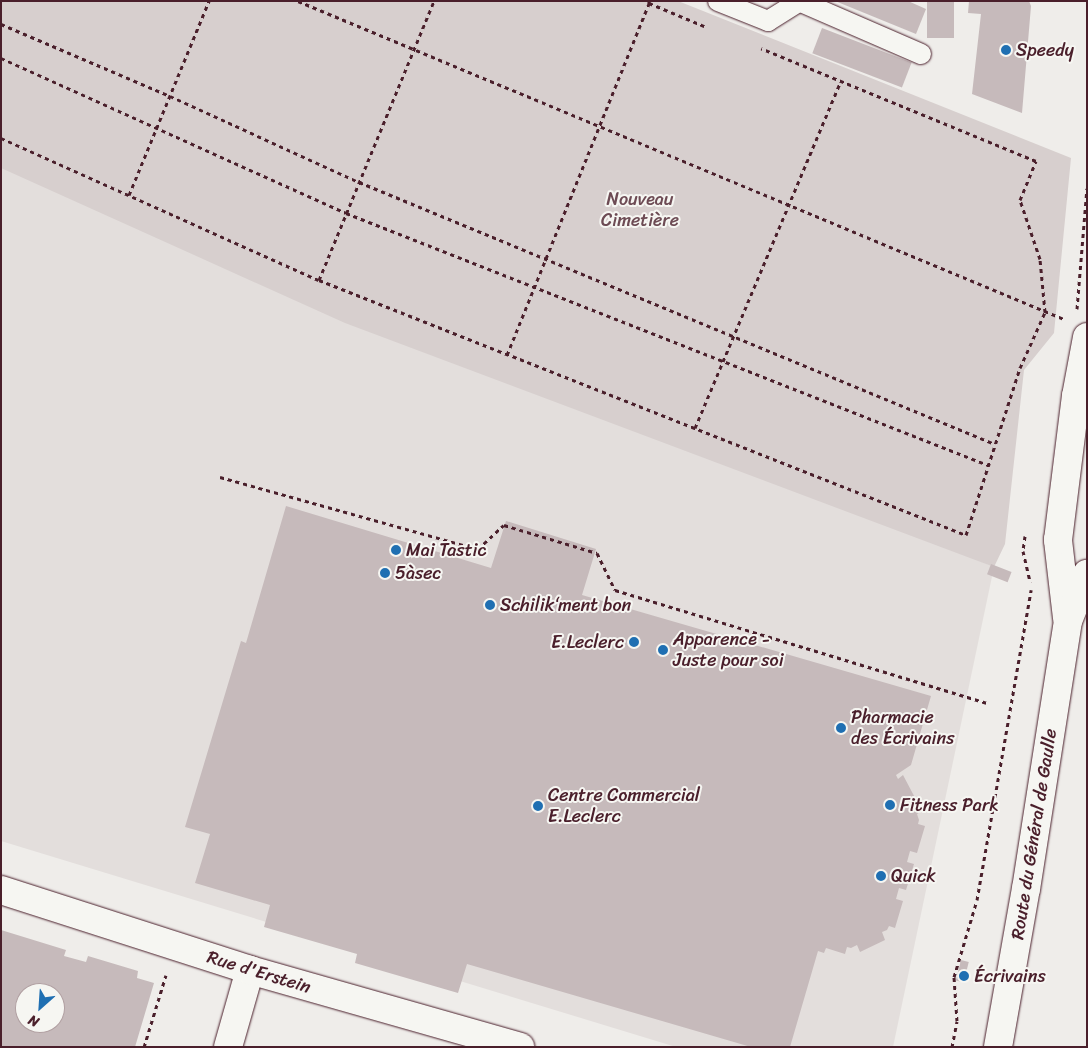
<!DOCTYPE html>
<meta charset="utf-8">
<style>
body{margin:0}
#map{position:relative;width:1088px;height:1048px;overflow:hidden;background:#efedea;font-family:Sriracha,sans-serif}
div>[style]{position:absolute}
.built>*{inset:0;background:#e3dedc}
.green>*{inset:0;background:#d7cfce}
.building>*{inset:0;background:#c6babb;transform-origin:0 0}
.path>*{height:3px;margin-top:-1.5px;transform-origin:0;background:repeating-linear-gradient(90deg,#4a1f2b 0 4px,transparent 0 8px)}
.roads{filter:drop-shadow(0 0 1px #4a1f2b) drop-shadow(0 0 1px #4a1f2b)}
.service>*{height:20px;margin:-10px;padding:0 10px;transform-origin:10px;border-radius:10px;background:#f6f6f2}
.minor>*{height:28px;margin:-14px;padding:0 14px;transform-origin:14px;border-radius:14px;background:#f6f6f2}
.tertiary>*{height:28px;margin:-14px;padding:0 14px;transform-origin:14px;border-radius:14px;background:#f6f6f2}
.secondary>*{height:28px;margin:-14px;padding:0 14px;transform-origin:14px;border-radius:14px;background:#f6f6f2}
.dots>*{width:14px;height:14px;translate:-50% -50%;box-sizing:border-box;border:2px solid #f6f6f2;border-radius:50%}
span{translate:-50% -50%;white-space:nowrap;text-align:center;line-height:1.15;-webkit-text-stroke:4px #f6f6f2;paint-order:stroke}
.poi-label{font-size:18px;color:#4a1f2b}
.left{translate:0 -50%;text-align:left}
.right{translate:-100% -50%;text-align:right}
.park-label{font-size:18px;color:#6d4b54}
.street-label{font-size:18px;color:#4a1f2b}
.frame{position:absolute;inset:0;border:2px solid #4a1f2b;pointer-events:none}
.north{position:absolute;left:15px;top:983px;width:50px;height:50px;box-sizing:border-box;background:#f6f6f2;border:1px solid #b1a0a2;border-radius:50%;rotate:206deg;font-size:14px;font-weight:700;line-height:20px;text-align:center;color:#4a1f2b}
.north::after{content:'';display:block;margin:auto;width:18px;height:22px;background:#1f6fb2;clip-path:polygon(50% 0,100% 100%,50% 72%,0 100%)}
</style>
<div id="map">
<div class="built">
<i style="clip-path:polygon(1px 155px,994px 567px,893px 1047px,676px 1047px,1px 841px)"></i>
</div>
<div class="green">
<i style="clip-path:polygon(1px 1px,678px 1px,1071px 158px,1054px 333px,1024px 370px,1005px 544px,994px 567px,345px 323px,1px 168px)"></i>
</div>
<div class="building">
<i style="clip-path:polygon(835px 1px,908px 1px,926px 9px,916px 34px)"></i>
<i style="left:927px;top:1px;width:27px;height:37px"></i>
<i style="clip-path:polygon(969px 1px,1029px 1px,1031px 6px,1022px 113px,972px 94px,981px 14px,968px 13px)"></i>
<i style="left:822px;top:28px;width:96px;height:27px;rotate:21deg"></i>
<i style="clip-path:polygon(286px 506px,491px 568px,506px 521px,596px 549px,582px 595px,931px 696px,911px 765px,896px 775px,898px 779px,903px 775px,922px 811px,917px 814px,919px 820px,918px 824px,925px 826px,917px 853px,910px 851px,907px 862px,914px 864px,906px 890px,899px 888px,896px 899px,903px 901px,895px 928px,889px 926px,887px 930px,882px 932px,885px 940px,860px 952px,857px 945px,851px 948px,847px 947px,845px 954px,826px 948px,824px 953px,818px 951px,790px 1047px,751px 1047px,467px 964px,458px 993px,355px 963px,357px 954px,264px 927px,270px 905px,195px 883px,210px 834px,185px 827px,241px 641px,246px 643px)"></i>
<i style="left:991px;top:564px;width:22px;height:11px;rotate:21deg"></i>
<i style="clip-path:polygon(evenodd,1px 930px,66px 950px,64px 956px,86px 962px,88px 956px,138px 971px,137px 978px,154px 983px,135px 1047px,1px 1047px,1px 930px,25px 993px,55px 993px,55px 1023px,25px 1023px,25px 993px)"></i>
<i style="left:961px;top:960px;width:8px;height:21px;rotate:14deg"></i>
</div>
<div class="path">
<i style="left:298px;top:1px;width:829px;rotate:22.55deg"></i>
<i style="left:649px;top:1px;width:2px;rotate:90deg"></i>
<i style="left:649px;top:3px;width:60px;rotate:22.7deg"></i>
<i style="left:1px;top:24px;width:184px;rotate:23.1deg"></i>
<i style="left:170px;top:96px;width:208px;rotate:24.5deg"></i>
<i style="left:359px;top:182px;width:688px;rotate:22.39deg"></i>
<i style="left:1px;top:58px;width:378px;rotate:24.2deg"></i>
<i style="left:346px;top:213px;width:690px;rotate:21.43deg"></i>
<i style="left:1px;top:138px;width:348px;rotate:24.1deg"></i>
<i style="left:319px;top:280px;width:695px;rotate:21.51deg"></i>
<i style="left:966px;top:535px;width:176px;rotate:-72.1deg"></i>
<i style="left:1020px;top:368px;width:61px;rotate:-65.9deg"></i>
<i style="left:1045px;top:312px;width:53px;rotate:-95.4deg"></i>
<i style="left:1040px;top:259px;width:62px;rotate:-108.7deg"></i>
<i style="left:1020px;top:200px;width:42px;rotate:-67.7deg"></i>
<i style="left:1036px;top:161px;width:297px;rotate:-157.7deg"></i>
<i style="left:129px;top:195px;width:210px;rotate:-67.6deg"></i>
<i style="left:319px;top:280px;width:302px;rotate:-67.6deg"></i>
<i style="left:1077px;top:309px;width:121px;rotate:-85.3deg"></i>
<i style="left:507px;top:355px;width:380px;rotate:-68deg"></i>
<i style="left:695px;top:428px;width:376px;rotate:-67.2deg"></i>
<i style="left:220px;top:477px;width:268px;rotate:15.6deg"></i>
<i style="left:478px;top:549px;width:35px;rotate:-43deg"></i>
<i style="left:504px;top:525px;width:97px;rotate:16.8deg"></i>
<i style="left:597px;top:553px;width:41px;rotate:64.1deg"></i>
<i style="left:615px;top:590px;width:388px;rotate:16.9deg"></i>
<i style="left:1025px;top:536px;width:15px;rotate:98deg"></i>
<i style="left:1023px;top:551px;width:32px;rotate:77deg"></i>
<i style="left:144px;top:1047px;width:75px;rotate:-73deg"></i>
<i style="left:952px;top:1047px;width:26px;rotate:-79deg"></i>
<i style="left:957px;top:1021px;width:44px;rotate:-93.9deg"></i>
<i style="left:954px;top:977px;width:80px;rotate:-73.4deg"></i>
<i style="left:977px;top:900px;width:315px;rotate:-80.1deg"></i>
</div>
<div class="roads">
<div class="service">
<i style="left:718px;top:1px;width:54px;rotate:21.8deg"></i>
<i style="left:768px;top:21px;width:38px;rotate:-32deg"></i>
<i style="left:799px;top:1px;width:133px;rotate:23.5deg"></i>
</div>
<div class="minor">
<i style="left:228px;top:1047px;width:80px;rotate:-74.1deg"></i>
</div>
<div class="tertiary">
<i style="left:1px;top:890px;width:262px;rotate:17.8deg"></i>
<i style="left:250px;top:970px;width:281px;rotate:15.9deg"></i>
</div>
<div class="secondary">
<i style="left:1067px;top:618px;width:79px;rotate:-96.6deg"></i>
<i style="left:1058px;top:540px;width:145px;rotate:-82.9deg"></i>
<i style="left:1076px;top:396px;width:60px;rotate:-79.4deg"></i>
<i style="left:998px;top:1047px;width:160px;rotate:-80deg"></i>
<i style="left:1026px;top:889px;width:271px;rotate:-81.1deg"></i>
<i style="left:1068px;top:621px;width:51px;rotate:-68deg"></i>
</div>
</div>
<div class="dots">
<i style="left:1006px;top:50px;background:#1f6fb2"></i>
<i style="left:396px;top:550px;background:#1f6fb2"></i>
<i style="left:385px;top:573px;background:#1f6fb2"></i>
<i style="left:490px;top:605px;background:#1f6fb2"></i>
<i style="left:634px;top:642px;background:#1f6fb2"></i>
<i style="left:663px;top:650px;background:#1f6fb2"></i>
<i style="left:841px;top:728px;background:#1f6fb2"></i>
<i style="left:890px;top:805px;background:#1f6fb2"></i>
<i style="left:538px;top:806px;background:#1f6fb2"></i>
<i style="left:881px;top:876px;background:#1f6fb2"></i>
<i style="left:964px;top:976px;background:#1f6fb2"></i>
</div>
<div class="poi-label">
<span class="left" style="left:1016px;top:50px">Speedy</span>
<span class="left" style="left:406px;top:550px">Mai Tastic</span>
<span class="left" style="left:395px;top:573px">5àsec</span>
<span class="left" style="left:500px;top:605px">Schilik‘ment bon</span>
<span class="left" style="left:673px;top:650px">Apparence -<br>Juste pour soi</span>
<span class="right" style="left:624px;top:642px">E.Leclerc</span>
<span class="left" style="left:851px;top:728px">Pharmacie<br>des Écrivains</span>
<span class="left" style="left:548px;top:806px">Centre Commercial<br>E.Leclerc</span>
<span class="left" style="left:900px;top:805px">Fitness Park</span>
<span class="left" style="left:891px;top:876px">Quick</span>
<span class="left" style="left:974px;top:976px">Écrivains</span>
</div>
<div class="park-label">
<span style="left:640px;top:210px">Nouveau<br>Cimetière</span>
</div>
<div class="street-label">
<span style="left:1034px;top:834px;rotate:-81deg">Route du Général de Gaulle</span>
<span style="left:259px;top:972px;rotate:17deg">Rue d'Erstein</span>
</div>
<div class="frame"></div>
<div class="north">N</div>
</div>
